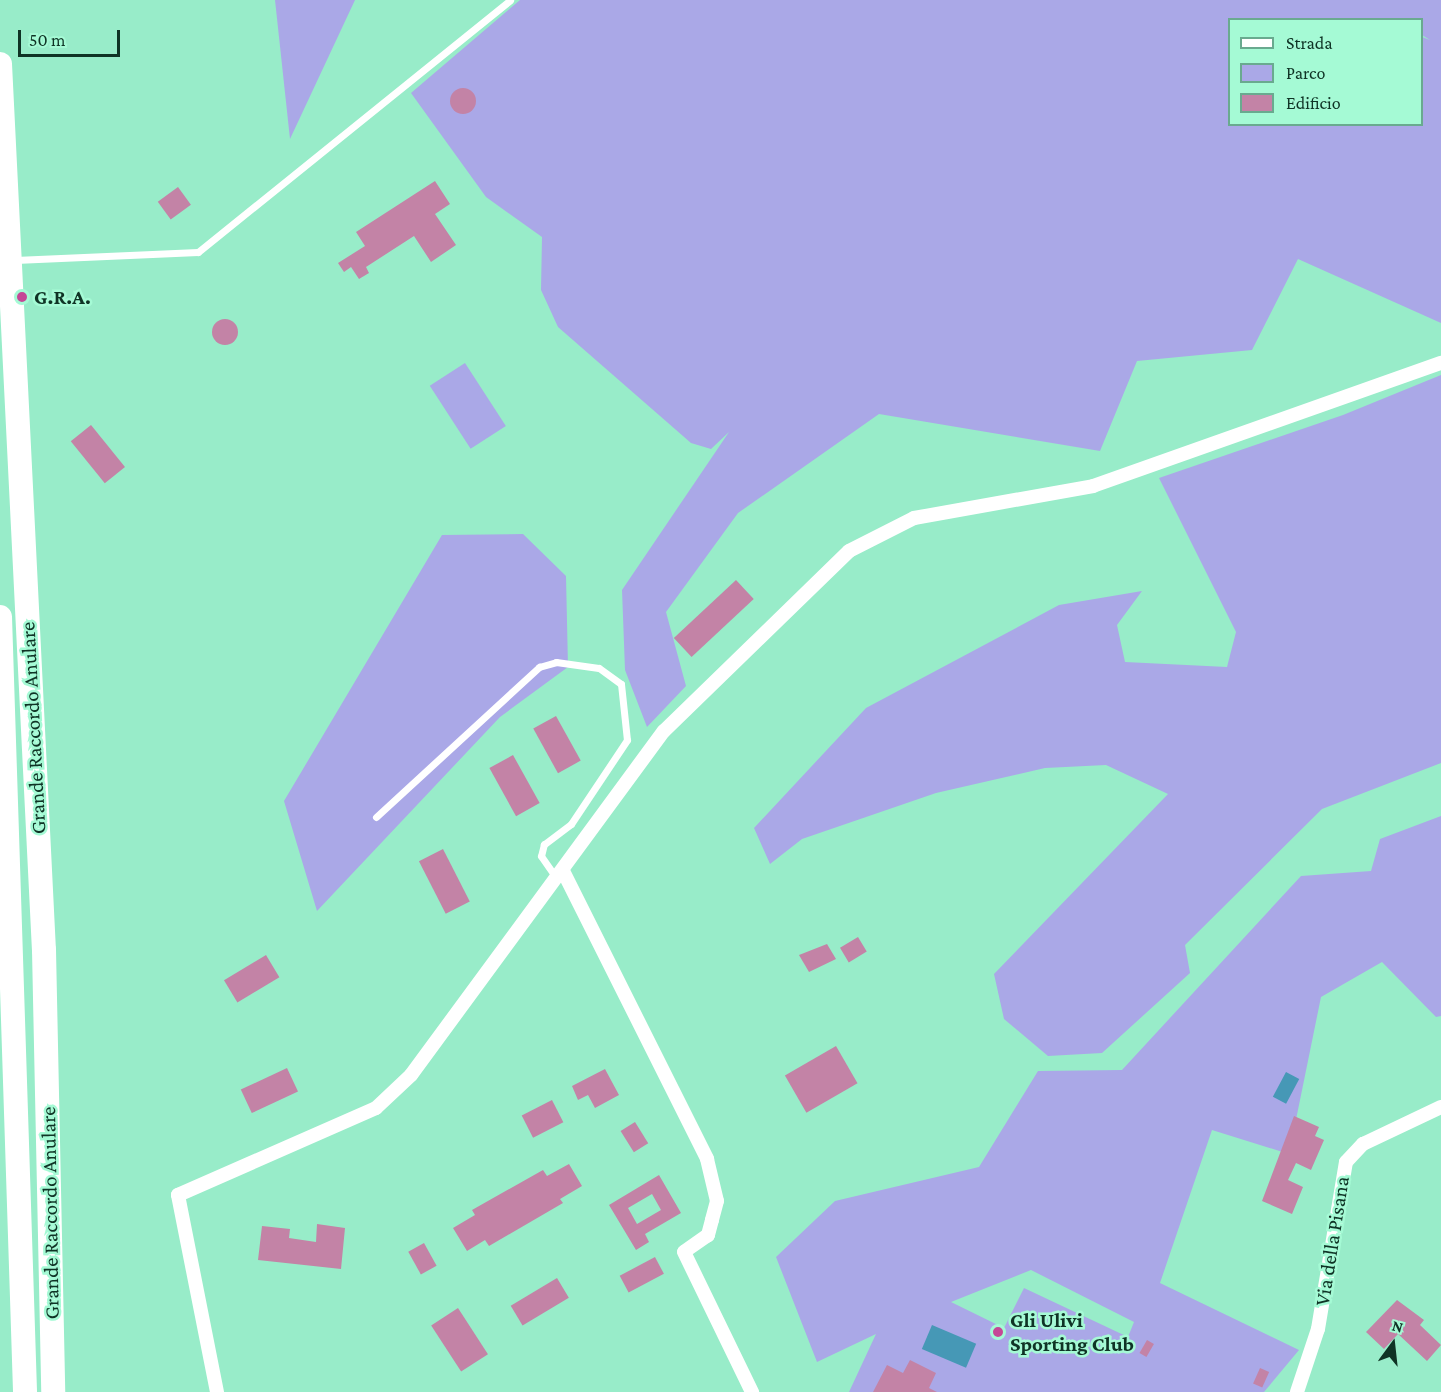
<!DOCTYPE html>
<style>
body{margin:0}
#map{position:relative;width:1441px;height:1392px;overflow:hidden;background:#98ecc9;font-family:"Crimson Pro",serif}
div>[style]{position:absolute}
.green>*{inset:0;background:#aaa8e7;transform-origin:0 0}
.water>*{inset:0;background:#4698b6;transform-origin:0 0}
.building>*{inset:0;background:#c383a6;transform-origin:0 0}
.round{border-radius:50%}
.service>*{height:7px;margin:-3.5px;padding:0 3.5px;transform-origin:3.5px;border-radius:3.5px;background:#fff}
.minor>*{height:14px;margin:-7px;padding:0 7px;transform-origin:7px;border-radius:7px;background:#fff}
.motorway>*{height:24px;margin:-12px;padding:0 12px;transform-origin:12px;border-radius:12px;background:#fff}
.dots>*{width:16px;height:16px;translate:-50% -50%;box-sizing:border-box;border:3px solid #a5fad5;border-radius:50%}
span{translate:-50% -50%;white-space:nowrap;text-align:center;line-height:1.15;-webkit-text-stroke:5px #a5fad5;paint-order:stroke}
.poi-label{font-size:21px;color:#0f3325;font-weight:700}
.left{translate:0 -50%;text-align:left}
.street-label{font-size:21px;color:#0f3325}
.legend{position:absolute;left:1228px;top:18px;width:195px;height:108px;box-sizing:border-box;background:#a5fad5;border:2px solid #69aa8f;margin:0;padding:8px 10px;list-style:none;font-size:18px;color:#0f3325}
.legend li{display:flex;align-items:center;gap:12px;height:30px}
.legend b{width:30px;border:2px solid #69aa8f}
.north{position:absolute;left:1363px;top:1314px;width:60px;height:60px;-webkit-text-stroke:4px #a5fad5;paint-order:stroke;rotate:15deg;font-size:16px;font-weight:700;line-height:24px;text-align:center;color:#0f3325}
.north::after{content:'';display:block;margin:auto;width:21px;height:27px;background:#0f3325;clip-path:polygon(50% 0,100% 100%,50% 72%,0 100%)}
.scale{position:absolute;left:18px;top:30px;width:102px;height:27px;box-sizing:border-box;border:3px solid #0f3325;border-top:0;padding-left:8px;font-size:18px;line-height:21px;white-space:nowrap;color:#0f3325;-webkit-text-stroke:4px #a5fad5;paint-order:stroke}
</style>
<div id="map">
<div class="green">
<i style="clip-path:polygon(275px 0,355px 0,290px 139px)"></i>
<i style="clip-path:polygon(evenodd,520px 0,1441px 0,1441px 323px,1298px 259px,1252px 350px,1137px 361px,1100px 451px,879px 414px,738px 513px,666px 612px,686px 686px,647px 727px,625px 670px,622px 590px,729px 432px,711px 449px,691px 443px,558px 327px,541px 290px,542px 237px,486px 197px,411px 93px,520px 0,1230px 20px,1422px 20px,1422px 35px,1430px 40px,1422px 37px,1422px 124px,1230px 124px,1230px 20px)"></i>
<i style="left:465px;top:363px;width:75px;height:42px;rotate:57deg"></i>
<i style="clip-path:polygon(1441px 375px,1441px 763px,1322px 809px,1185px 945px,1190px 973px,1102px 1053px,1048px 1056px,1004px 1019px,994px 974px,1168px 794px,1106px 765px,1045px 768px,936px 793px,802px 839px,770px 864px,754px 828px,866px 708px,1059px 605px,1142px 591px,1117px 625px,1125px 662px,1227px 667px,1236px 632px,1159px 478px,1343px 415px)"></i>
<i style="clip-path:polygon(523px 534px,566px 576px,568px 667px,500px 717px,317px 911px,284px 801px,442px 535px)"></i>
<i style="clip-path:polygon(evenodd,1441px 816px,1441px 1016px,1436px 1017px,1382px 962px,1321px 997px,1289px 1154px,1212px 1130px,1160px 1283px,1299px 1350px,1264px 1392px,849px 1392px,876px 1334px,817px 1362px,776px 1257px,835px 1201px,979px 1167px,1038px 1071px,1122px 1070px,1301px 876px,1371px 871px,1380px 839px,1441px 816px,1031px 1270px,1134px 1322px,1128px 1337px,1024px 1288px,1004px 1328px,951px 1302px,1031px 1270px)"></i>
</div>
<div class="water">
<i style="left:1286px;top:1072px;width:15px;height:28px;rotate:28deg"></i>
<i style="left:932px;top:1325px;width:48px;height:26px;rotate:23deg"></i>
</div>
<div class="building">
<i class="round" style="left:450px;top:88px;width:26px;height:26px"></i>
<i style="clip-path:polygon(435px 181px,450px 204px,435px 214px,456px 245px,431px 262px,414px 236px,366px 267px,369px 273px,359px 279px,351px 267px,344px 272px,338px 263px,365px 246px,356px 232px)"></i>
<i style="left:178px;top:187px;width:22px;height:25px;rotate:54deg"></i>
<i class="round" style="left:212px;top:319px;width:26px;height:26px"></i>
<i style="left:91px;top:425px;width:54px;height:26px;rotate:51deg"></i>
<i style="left:736px;top:580px;width:26px;height:85px;rotate:47deg"></i>
<i style="left:556px;top:716px;width:51px;height:26px;rotate:61deg"></i>
<i style="left:513px;top:755px;width:55px;height:27px;rotate:61deg"></i>
<i style="left:443px;top:849px;width:59px;height:27px;rotate:63deg"></i>
<i style="left:858px;top:937px;width:17px;height:21px;rotate:59deg"></i>
<i style="clip-path:polygon(827px 944px,836px 959px,809px 972px,799px 955px)"></i>
<i style="left:266px;top:955px;width:26px;height:49px;rotate:59deg"></i>
<i style="left:836px;top:1046px;width:43px;height:59px;rotate:60deg"></i>
<i style="left:287px;top:1068px;width:26px;height:51px;rotate:65deg"></i>
<i style="clip-path:polygon(605px 1069px,619px 1095px,595px 1108px,588px 1095px,578px 1100px,572px 1086px)"></i>
<i style="left:552px;top:1100px;width:25px;height:34px;rotate:63deg"></i>
<i style="clip-path:polygon(1294px 1116px,1319px 1127px,1315px 1136px,1324px 1140px,1311px 1170px,1296px 1163px,1288px 1180px,1303px 1187px,1292px 1214px,1262px 1201px)"></i>
<i style="left:635px;top:1122px;width:25px;height:17px;rotate:58deg"></i>
<i style="clip-path:polygon(569px 1164px,582px 1186px,560px 1199px,563px 1203px,489px 1246px,485px 1240px,467px 1251px,453px 1228px,475px 1215px,472px 1210px,543px 1170px,547px 1176px)"></i>
<i style="clip-path:polygon(evenodd,659px 1175px,681px 1213px,645px 1234px,649px 1242px,636px 1250px,609px 1205px,659px 1175px,652px 1194px,661px 1210px,637px 1224px,628px 1208px,652px 1194px)"></i>
<i style="clip-path:polygon(317px 1224px,345px 1228px,341px 1269px,258px 1260px,262px 1226px,290px 1229px,289px 1238px,316px 1242px)"></i>
<i style="left:424px;top:1243px;width:26px;height:18px;rotate:61deg"></i>
<i style="left:655px;top:1257px;width:19px;height:40px;rotate:62deg"></i>
<i style="left:557px;top:1278px;width:23px;height:54px;rotate:59deg"></i>
<i style="clip-path:polygon(1397px 1300px,1424px 1320px,1420px 1325px,1441px 1345px,1427px 1361px,1398px 1334px,1384px 1349px,1366px 1332px)"></i>
<i style="left:458px;top:1308px;width:55px;height:32px;rotate:57deg"></i>
<i style="left:1147px;top:1340px;width:8px;height:15px;rotate:30deg"></i>
<i style="clip-path:polygon(910px 1360px,936px 1373px,929px 1388px,937px 1392px,873px 1392px,887px 1365px,903px 1373px)"></i>
<i style="left:1260px;top:1368px;width:10px;height:17px;rotate:24deg"></i>
</div>
<div class="service">
<i style="left:15px;top:260px;width:183px;rotate:-2.5deg"></i>
<i style="left:198px;top:252px;width:401px;rotate:-38.9deg"></i>
<i style="left:376px;top:817px;width:222px;rotate:-42.6deg"></i>
<i style="left:539px;top:667px;width:18px;rotate:-16deg"></i>
<i style="left:556px;top:662px;width:43px;rotate:7.9deg"></i>
<i style="left:599px;top:668px;width:27px;rotate:36deg"></i>
<i style="left:621px;top:684px;width:56px;rotate:83.9deg"></i>
<i style="left:627px;top:740px;width:101px;rotate:123.7deg"></i>
<i style="left:571px;top:824px;width:34px;rotate:143deg"></i>
<i style="left:544px;top:844px;width:12px;rotate:104deg"></i>
<i style="left:541px;top:856px;width:28px;rotate:55deg"></i>
</div>
<div class="minor">
<i style="left:563px;top:871px;width:322px;rotate:63.4deg"></i>
<i style="left:707px;top:1159px;width:43px;rotate:76.6deg"></i>
<i style="left:717px;top:1201px;width:20px;rotate:105deg"></i>
<i style="left:712px;top:1220px;width:16px;rotate:105deg"></i>
<i style="left:708px;top:1235px;width:29px;rotate:145deg"></i>
<i style="left:684px;top:1252px;width:156px;rotate:64.1deg"></i>
<i style="left:217px;top:1392px;width:201px;rotate:-101.2deg"></i>
<i style="left:178px;top:1195px;width:216px;rotate:-23.7deg"></i>
<i style="left:376px;top:1108px;width:48px;rotate:-43.3deg"></i>
<i style="left:411px;top:1075px;width:427px;rotate:-53.7deg"></i>
<i style="left:664px;top:731px;width:258px;rotate:-44.2deg"></i>
<i style="left:849px;top:551px;width:73px;rotate:-26.9deg"></i>
<i style="left:914px;top:518px;width:182px;rotate:-10.1deg"></i>
<i style="left:1093px;top:486px;width:369px;rotate:-19.5deg"></i>
<i style="left:1297px;top:1392px;width:66px;rotate:-71.6deg"></i>
<i style="left:1318px;top:1329px;width:169px;rotate:-80.5deg"></i>
<i style="left:1346px;top:1162px;width:25px;rotate:-47deg"></i>
<i style="left:1363px;top:1144px;width:86px;rotate:-25.4deg"></i>
</div>
<div class="motorway">
<i style="left:0;top:64px;width:887px;rotate:87.16deg"></i>
<i style="left:44px;top:950px;width:442px;rotate:88.8deg"></i>
<i style="left:0;top:617px;width:775px;rotate:88.15deg"></i>
</div>
<div class="dots">
<i style="left:22px;top:297px;background:#c54796"></i>
<i style="left:998px;top:1332px;background:#c54796"></i>
</div>
<div class="poi-label">
<span class="left" style="left:34px;top:297px">G.R.A.</span>
<span class="left" style="left:1010px;top:1332px">Gli Ulivi<br>Sporting Club</span>
</div>
<div class="street-label">
<span style="left:33px;top:728px;rotate:-93deg">Grande Raccordo Anulare</span>
<span style="left:50px;top:1213px;rotate:-91deg">Grande Raccordo Anulare</span>
<span style="left:1332px;top:1241px;rotate:-81deg">Via della Pisana</span>
</div>
<ul class="legend">
<li><b style="height:8px;background:#fff"></b>Strada</li>
<li><b style="height:16px;background:#aaa8e7"></b>Parco</li>
<li><b style="height:16px;background:#c383a6"></b>Edificio</li>
</ul>
<div class="north">N</div>
<div class="scale">50 m</div>
</div>
